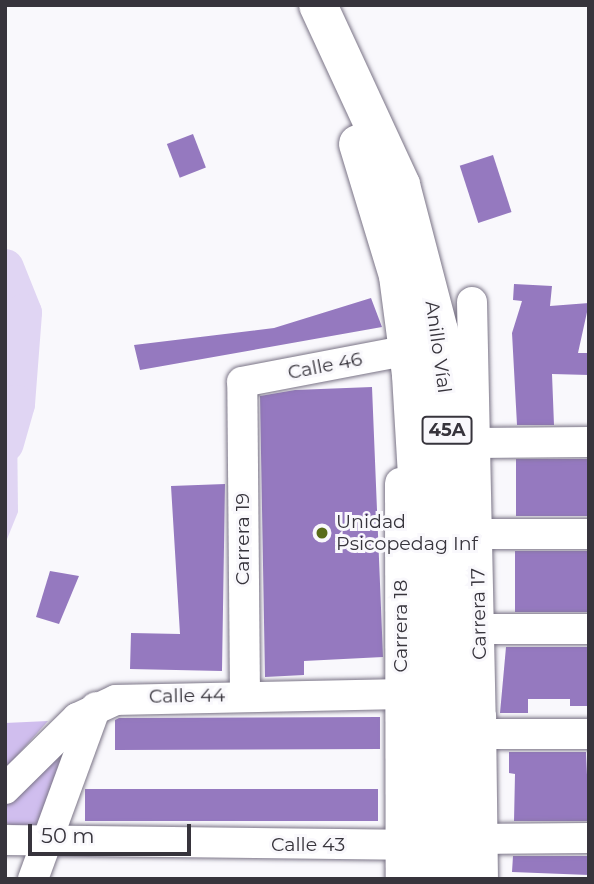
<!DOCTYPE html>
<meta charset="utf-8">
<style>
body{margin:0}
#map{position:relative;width:594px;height:884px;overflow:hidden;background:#f9f8fc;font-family:Montserrat,sans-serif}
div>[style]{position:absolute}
.green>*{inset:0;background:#d0beee}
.water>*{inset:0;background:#e0d5f3}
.river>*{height:38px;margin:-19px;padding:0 19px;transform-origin:19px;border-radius:19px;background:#e0d5f3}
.building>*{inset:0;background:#9579bf;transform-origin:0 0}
.roads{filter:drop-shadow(0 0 2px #7a7486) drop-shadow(0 0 2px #7a7486)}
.minor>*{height:30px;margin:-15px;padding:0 15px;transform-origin:15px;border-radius:15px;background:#fff}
.highway>*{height:38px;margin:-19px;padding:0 19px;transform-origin:19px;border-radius:19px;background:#fff}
.dots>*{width:19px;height:19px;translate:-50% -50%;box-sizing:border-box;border:4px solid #f9f8fc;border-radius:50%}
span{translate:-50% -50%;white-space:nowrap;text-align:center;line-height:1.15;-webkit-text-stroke:6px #f9f8fc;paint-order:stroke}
.shield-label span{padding:2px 5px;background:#f9f8fc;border:2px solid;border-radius:5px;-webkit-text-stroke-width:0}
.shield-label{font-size:18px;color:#37343c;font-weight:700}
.street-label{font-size:19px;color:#37343c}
.poi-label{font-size:19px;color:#37343c}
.left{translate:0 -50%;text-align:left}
.frame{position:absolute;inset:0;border:7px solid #37343c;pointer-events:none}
.scale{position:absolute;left:28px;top:824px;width:163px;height:32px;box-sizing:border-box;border:4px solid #37343c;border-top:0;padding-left:9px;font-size:21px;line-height:24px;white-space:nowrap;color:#37343c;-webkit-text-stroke:5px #f9f8fc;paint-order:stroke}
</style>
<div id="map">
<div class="green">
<i style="clip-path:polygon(48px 721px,5px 769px,5px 723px)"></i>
<i style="clip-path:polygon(77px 732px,42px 833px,5px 823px,5px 797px)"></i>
</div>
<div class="water">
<i style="clip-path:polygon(5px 263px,12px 266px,16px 328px,18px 512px,5px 544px)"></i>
</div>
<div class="river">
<i style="left:5px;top:268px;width:48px;rotate:68.2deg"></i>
<i style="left:23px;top:313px;width:91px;rotate:94.4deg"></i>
<i style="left:16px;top:404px;width:41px;rotate:105.8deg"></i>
</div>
<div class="building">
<i style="left:193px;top:134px;width:36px;height:28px;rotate:69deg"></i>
<i style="left:493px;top:155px;width:60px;height:35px;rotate:72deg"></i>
<i style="clip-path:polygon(514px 284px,552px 286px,550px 306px,589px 303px,578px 353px,589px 353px,589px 375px,552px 374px,554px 425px,517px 425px,512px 333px,522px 301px,513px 300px)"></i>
<i style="clip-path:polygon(371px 298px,382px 327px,140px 370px,134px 345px,274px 328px)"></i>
<i style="clip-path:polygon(372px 387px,383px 657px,304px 661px,304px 675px,265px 677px,260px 396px,295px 390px)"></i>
<i style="left:589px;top:459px;width:57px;height:73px;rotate:90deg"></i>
<i style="clip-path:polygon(225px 484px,222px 671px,130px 669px,131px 633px,180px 634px,171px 486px)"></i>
<i style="left:515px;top:551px;width:74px;height:61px"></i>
<i style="clip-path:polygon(50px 571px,79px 576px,59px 624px,36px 617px)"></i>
<i style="clip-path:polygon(506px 647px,589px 647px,589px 706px,570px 706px,570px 699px,528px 699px,528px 713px,500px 713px)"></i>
<i style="clip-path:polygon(380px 717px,380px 749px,115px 750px,115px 720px,119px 718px)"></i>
<i style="clip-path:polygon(509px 752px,586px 752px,589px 821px,514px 821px,515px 774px,509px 773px)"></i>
<i style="left:85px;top:789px;width:293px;height:32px"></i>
<i style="clip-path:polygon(513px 856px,589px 856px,589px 875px,512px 872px)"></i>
</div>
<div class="roads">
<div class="minor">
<i style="left:472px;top:302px;width:415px;rotate:88.8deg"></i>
<i style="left:475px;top:443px;width:114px;rotate:-0.5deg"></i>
<i style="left:400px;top:483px;width:396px;rotate:89.9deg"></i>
<i style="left:477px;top:534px;width:112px"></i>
<i style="left:480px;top:629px;width:109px"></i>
<i style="left:245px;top:696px;width:314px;rotate:-90.5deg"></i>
<i style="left:242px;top:382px;width:170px;rotate:-10.8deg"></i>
<i style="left:475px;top:698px;width:20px;rotate:72deg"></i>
<i style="left:481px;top:717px;width:162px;rotate:89.3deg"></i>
<i style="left:481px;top:734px;width:108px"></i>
<i style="left:5px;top:789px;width:101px;rotate:-44.6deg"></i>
<i style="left:77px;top:718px;width:43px;rotate:-24.8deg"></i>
<i style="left:116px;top:700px;width:285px;rotate:-1.2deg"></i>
<i style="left:484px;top:839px;width:105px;rotate:-0.5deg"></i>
<i style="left:5px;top:840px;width:396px;rotate:0.7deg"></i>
<i style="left:33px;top:879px;width:183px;rotate:-69.9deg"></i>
</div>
<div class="highway">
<i style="left:318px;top:5px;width:198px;rotate:65.2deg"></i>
<i style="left:401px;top:185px;width:151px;rotate:75.4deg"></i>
<i style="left:439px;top:331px;width:210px;rotate:85.9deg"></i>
<i style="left:454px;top:540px;width:339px;rotate:88.6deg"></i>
<i style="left:358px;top:144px;width:138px;rotate:73.1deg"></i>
<i style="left:398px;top:276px;width:100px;rotate:82.5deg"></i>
<i style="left:411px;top:375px;width:170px;rotate:86.6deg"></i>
<i style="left:421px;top:545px;width:334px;rotate:89.1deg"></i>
</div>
</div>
<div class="dots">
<i style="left:322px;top:533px;background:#586b18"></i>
</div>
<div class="shield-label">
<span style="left:447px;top:430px">45A</span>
</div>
<div class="street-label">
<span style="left:438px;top:347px;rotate:82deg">Anillo Víal</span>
<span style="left:325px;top:366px;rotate:-11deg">Calle 46</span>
<span style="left:243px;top:539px;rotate:-90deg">Carrera 19</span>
<span style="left:479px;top:614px;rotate:-91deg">Carrera 17</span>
<span style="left:401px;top:626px;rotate:-90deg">Carrera 18</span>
<span style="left:187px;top:696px;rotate:-1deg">Calle 44</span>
<span style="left:308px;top:845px">Calle 43</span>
</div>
<div class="poi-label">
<span class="left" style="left:336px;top:533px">Unidad<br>Psicopedag Inf</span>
</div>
<div class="frame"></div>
<div class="scale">50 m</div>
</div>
